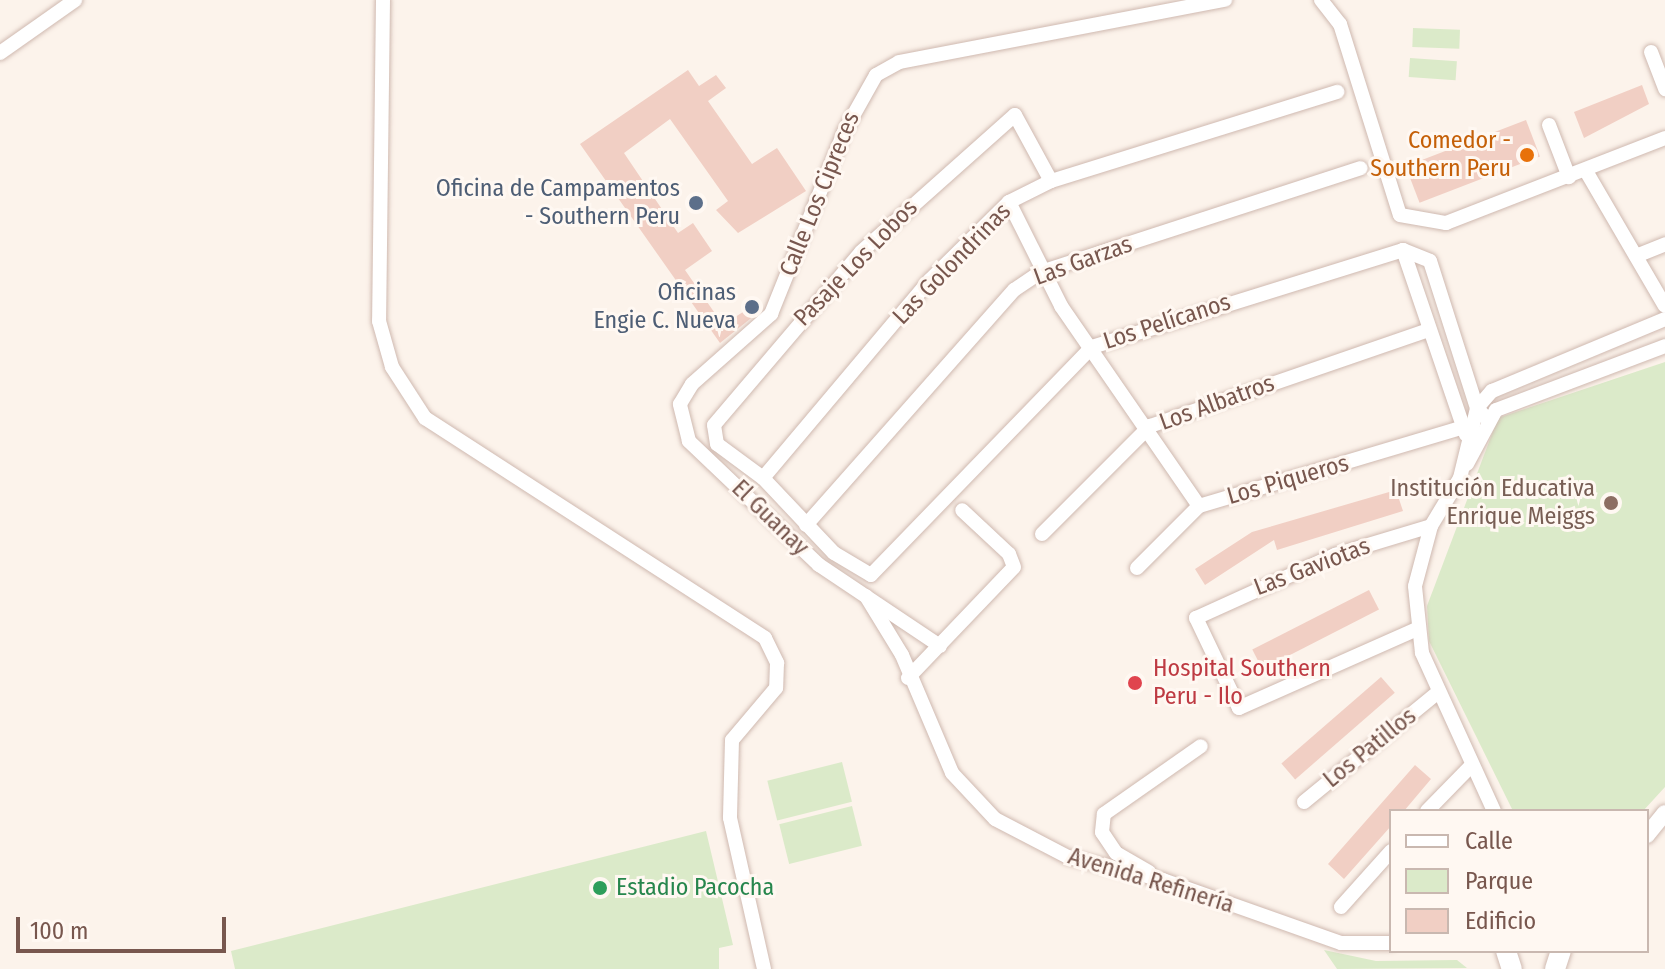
<!DOCTYPE html>
<meta charset="utf-8">
<style>
body{margin:0}
#map{position:relative;width:1665px;height:969px;overflow:hidden;background:#fcf3eb;font-family:"Fira Sans Condensed",sans-serif}
div>[style]{position:absolute}
.green>*{inset:0;background:#dbeac9;transform-origin:0 0}
.building>*{inset:0;background:#f1cfc4;transform-origin:0 0}
.roads{filter:drop-shadow(0 0 2px #cfb9b0) drop-shadow(0 0 2px #cfb9b0)}
.minor>*{height:14px;margin:-7px;padding:0 7px;transform-origin:7px;border-radius:7px;background:#fff}
.tertiary>*{height:16px;margin:-8px;padding:0 8px;transform-origin:8px;border-radius:8px;background:#fff}
.secondary>*{height:20px;margin:-10px;padding:0 10px;transform-origin:10px;border-radius:10px;background:#fff}
.dots>*{width:22px;height:22px;translate:-50% -50%;box-sizing:border-box;border:4px solid #fff8f2;border-radius:50%}
span{translate:-50% -50%;white-space:nowrap;text-align:center;line-height:1.15;-webkit-text-stroke:6px #fff8f2;paint-order:stroke}
.food-label{font-size:24px;color:#c56008}
.right{translate:-100% -50%;text-align:right}
.service-label{font-size:24px;color:#4e5e75}
.street-label{font-size:24px;color:#78574e}
.education-label{font-size:24px;color:#785e54}
.health-label{font-size:24px;color:#be3a42}
.left{translate:0 -50%;text-align:left}
.leisure-label{font-size:24px;color:#27864d}
.legend{position:absolute;left:1389px;top:809px;width:260px;height:144px;box-sizing:border-box;background:#fff8f2;border:2px solid #c9b8b0;margin:0;padding:10px 14px;list-style:none;font-size:24px;color:#78574e}
.legend li{display:flex;align-items:center;gap:16px;height:40px}
.legend b{width:40px;border:2px solid #c9b8b0}
.scale{position:absolute;left:16px;top:917px;width:210px;height:36px;box-sizing:border-box;border:4px solid #78574e;border-top:0;padding-left:10px;font-size:24px;line-height:28px;white-space:nowrap;color:#78574e;-webkit-text-stroke:6px #fff8f2;paint-order:stroke}
</style>
<div id="map">
<div class="green">
<i style="left:1413px;top:28px;width:47px;height:19px;rotate:2deg"></i>
<i style="left:1410px;top:58px;width:47px;height:19px;rotate:4deg"></i>
<i style="clip-path:polygon(1665px 362px,1665px 787px,1643px 811px,1513px 811px,1429px 641px,1427px 606px,1498px 418px)"></i>
<i style="left:842px;top:762px;width:41px;height:77px;rotate:76deg"></i>
<i style="left:852px;top:806px;width:41px;height:75px;rotate:76deg"></i>
<i style="clip-path:polygon(706px 831px,733px 945px,719px 948px,719px 969px,235px 969px,231px 951px)"></i>
<i style="clip-path:polygon(1324px 950px,1376px 961px,1457px 960px,1467px 968px,1337px 969px)"></i>
</div>
<div class="building">
<i style="clip-path:polygon(688px 70px,699px 86px,716px 75px,726px 88px,708px 101px,752px 164px,777px 148px,806px 191px,738px 233px,716px 210px,728px 201px,670px 119px,624px 153px,678px 233px,693px 223px,712px 251px,685px 270px,723px 325px,749px 308px,755px 315px,720px 343px,580px 144px)"></i>
<i style="clip-path:polygon(1642px 85px,1649px 104px,1584px 138px,1574px 112px)"></i>
<i style="left:1526px;top:120px;width:39px;height:129px;rotate:69deg"></i>
<i style="clip-path:polygon(1396px 490px,1403px 511px,1277px 550px,1274px 540px,1205px 585px,1195px 569px,1252px 532px)"></i>
<i style="left:1369px;top:590px;width:22px;height:131px;rotate:63deg"></i>
<i style="left:1381px;top:677px;width:21px;height:132px;rotate:49deg"></i>
<i style="clip-path:polygon(1415px 765px,1431px 779px,1404px 811px,1391px 811px,1391px 826px,1344px 879px,1328px 864px)"></i>
</div>
<div class="roads">
<div class="minor">
<i style="left:383px;top:0;width:321px;rotate:90.7deg"></i>
<i style="left:379px;top:321px;width:48px;rotate:74.2deg"></i>
<i style="left:392px;top:367px;width:61px;rotate:57.1deg"></i>
<i style="left:425px;top:418px;width:405px;rotate:32.9deg"></i>
<i style="left:765px;top:638px;width:28px;rotate:64deg"></i>
<i style="left:777px;top:663px;width:25px;rotate:92deg"></i>
<i style="left:776px;top:688px;width:68px;rotate:130.2deg"></i>
<i style="left:732px;top:740px;width:78px;rotate:91.5deg"></i>
<i style="left:730px;top:818px;width:155px;rotate:77.3deg"></i>
<i style="left:1321px;top:0;width:31px;rotate:52deg"></i>
<i style="left:1340px;top:24px;width:200px;rotate:72.6deg"></i>
<i style="left:1400px;top:215px;width:47px;rotate:9.9deg"></i>
<i style="left:1446px;top:223px;width:235px;rotate:-21.2deg"></i>
<i style="left:1651px;top:52px;width:40px;rotate:69deg"></i>
<i style="left:0;top:53px;width:92px;rotate:-35.2deg"></i>
<i style="left:1549px;top:125px;width:56px;rotate:69deg"></i>
<i style="left:1586px;top:171px;width:156px;rotate:59.7deg"></i>
<i style="left:1009px;top:202px;width:116px;rotate:63.4deg"></i>
<i style="left:1061px;top:306px;width:243px;rotate:55.4deg"></i>
<i style="left:1403px;top:250px;width:195px;rotate:71.2deg"></i>
<i style="left:1636px;top:256px;width:31px;rotate:-22deg"></i>
<i style="left:1467px;top:464px;width:61px;rotate:-61.8deg"></i>
<i style="left:1496px;top:410px;width:181px;rotate:-20.7deg"></i>
<i style="left:763px;top:478px;width:103px;rotate:46.6deg"></i>
<i style="left:834px;top:553px;width:43px;rotate:30.7deg"></i>
<i style="left:871px;top:575px;width:318px;rotate:-45.9deg"></i>
<i style="left:1092px;top:347px;width:326px;rotate:-17.3deg"></i>
<i style="left:1403px;top:250px;width:29px;rotate:22deg"></i>
<i style="left:1430px;top:261px;width:154px;rotate:72.3deg"></i>
<i style="left:1477px;top:408px;width:18px;rotate:47deg"></i>
<i style="left:763px;top:478px;width:259px;rotate:-49.9deg"></i>
<i style="left:930px;top:280px;width:111px;rotate:-44.6deg"></i>
<i style="left:1009px;top:202px;width:47px;rotate:-26.6deg"></i>
<i style="left:1051px;top:181px;width:300px;rotate:-17.3deg"></i>
<i style="left:763px;top:478px;width:57px;rotate:-143.5deg"></i>
<i style="left:717px;top:444px;width:19px;rotate:-99deg"></i>
<i style="left:714px;top:425px;width:227px;rotate:-49.6deg"></i>
<i style="left:861px;top:252px;width:206px;rotate:-41.7deg"></i>
<i style="left:1015px;top:115px;width:75px;rotate:61.4deg"></i>
<i style="left:806px;top:525px;width:314px;rotate:-48.5deg"></i>
<i style="left:1014px;top:290px;width:32px;rotate:-34deg"></i>
<i style="left:1041px;top:272px;width:336px;rotate:-18deg"></i>
<i style="left:1042px;top:534px;width:153px;rotate:-45deg"></i>
<i style="left:1150px;top:426px;width:295px;rotate:-19deg"></i>
<i style="left:1137px;top:568px;width:88px;rotate:-45deg"></i>
<i style="left:1199px;top:506px;width:273px;rotate:-16.6deg"></i>
<i style="left:866px;top:596px;width:69px;rotate:58.6deg"></i>
<i style="left:902px;top:655px;width:128px;rotate:67deg"></i>
<i style="left:952px;top:773px;width:63px;rotate:46.9deg"></i>
<i style="left:995px;top:819px;width:82px;rotate:27.5deg"></i>
<i style="left:1068px;top:857px;width:98px;rotate:13.6deg"></i>
<i style="left:1163px;top:880px;width:189px;rotate:19.5deg"></i>
<i style="left:1341px;top:943px;width:50px"></i>
<i style="left:1417px;top:629px;width:195px;rotate:156.1deg"></i>
<i style="left:1239px;top:708px;width:100px;rotate:-115.5deg"></i>
<i style="left:1196px;top:618px;width:153px;rotate:-24.4deg"></i>
<i style="left:1335px;top:555px;width:100px;rotate:-16.8deg"></i>
<i style="left:940px;top:646px;width:146px;rotate:-146.2deg"></i>
<i style="left:819px;top:565px;width:180px;rotate:-136.4deg"></i>
<i style="left:689px;top:441px;width:38px;rotate:-104deg"></i>
<i style="left:680px;top:404px;width:23px;rotate:-59deg"></i>
<i style="left:692px;top:384px;width:106px;rotate:-41.5deg"></i>
<i style="left:771px;top:314px;width:196px;rotate:-68.1deg"></i>
<i style="left:844px;top:132px;width:65px;rotate:-60.7deg"></i>
<i style="left:876px;top:75px;width:26px;rotate:-29deg"></i>
<i style="left:899px;top:62px;width:332px;rotate:-10.8deg"></i>
<i style="left:908px;top:678px;width:153px;rotate:-46.3deg"></i>
<i style="left:1014px;top:567px;width:14px;rotate:-111deg"></i>
<i style="left:1009px;top:554px;width:64px;rotate:-136.9deg"></i>
<i style="left:1304px;top:802px;width:171px;rotate:-39.3deg"></i>
<i style="left:1427px;top:811px;width:62px;rotate:-45.7deg"></i>
<i style="left:1494px;top:811px;width:174px;rotate:-114.5deg"></i>
<i style="left:1422px;top:653px;width:67px;rotate:-96deg"></i>
<i style="left:1415px;top:586px;width:62px;rotate:-75.1deg"></i>
<i style="left:1431px;top:526px;width:56px;rotate:-58.9deg"></i>
<i style="left:1460px;top:478px;width:72px;rotate:-76.3deg"></i>
<i style="left:1477px;top:408px;width:23px;rotate:-49deg"></i>
<i style="left:1492px;top:391px;width:187px;rotate:-22.6deg"></i>
<i style="left:1149px;top:872px;width:38px;rotate:-150deg"></i>
<i style="left:1116px;top:853px;width:25px;rotate:-124deg"></i>
<i style="left:1102px;top:832px;width:18px;rotate:-84deg"></i>
<i style="left:1104px;top:814px;width:118px;rotate:-35deg"></i>
<i style="left:1341px;top:907px;width:75px;rotate:-48.2deg"></i>
</div>
<div class="tertiary">
<i style="left:1647px;top:835px;width:28px;rotate:-51deg"></i>
</div>
<div class="secondary">
<i style="left:1506px;top:951px;width:19px;rotate:72deg"></i>
<i style="left:1555px;top:969px;width:19px;rotate:-72deg"></i>
</div>
</div>
<div class="dots">
<i style="left:1527px;top:155px;background:#e8710a"></i>
<i style="left:696px;top:203px;background:#5c6f8a"></i>
<i style="left:752px;top:307px;background:#5c6f8a"></i>
<i style="left:1611px;top:503px;background:#8d6e63"></i>
<i style="left:1135px;top:683px;background:#e0444e"></i>
<i style="left:600px;top:888px;background:#2e9e5b"></i>
</div>
<div class="food-label">
<span class="right" style="left:1511px;top:155px">Comedor -<br>Southern Peru</span>
</div>
<div class="service-label">
<span class="right" style="left:680px;top:203px">Oficina de Campamentos<br>- Southern Peru</span>
<span class="right" style="left:736px;top:307px">Oficinas<br>Engie C. Nueva</span>
</div>
<div class="street-label">
<span style="left:820px;top:194px;rotate:-68deg">Calle Los Cipreces</span>
<span style="left:1083px;top:261px;rotate:-20deg">Las Garzas</span>
<span style="left:856px;top:263px;rotate:-46deg">Pasaje Los Lobos</span>
<span style="left:952px;top:264px;rotate:-46deg">Las Golondrinas</span>
<span style="left:1167px;top:322px;rotate:-18deg">Los Pelícanos</span>
<span style="left:1217px;top:403px;rotate:-20deg">Los Albatros</span>
<span style="left:1288px;top:480px;rotate:-16deg">Los Piqueros</span>
<span style="left:770px;top:518px;rotate:44deg">El Guanay</span>
<span style="left:1312px;top:567px;rotate:-21deg">Las Gaviotas</span>
<span style="left:1370px;top:748px;rotate:-39deg">Los Patillos</span>
<span style="left:1151px;top:881px;rotate:17deg">Avenida Refinería</span>
</div>
<div class="education-label">
<span class="right" style="left:1595px;top:503px">Institución Educativa<br>Enrique Meiggs</span>
</div>
<div class="health-label">
<span class="left" style="left:1153px;top:683px">Hospital Southern<br>Peru - Ilo</span>
</div>
<div class="leisure-label">
<span class="left" style="left:616px;top:888px">Estadio Pacocha</span>
</div>
<ul class="legend">
<li><b style="height:10px;background:#fff"></b>Calle</li>
<li><b style="height:22px;background:#dbeac9"></b>Parque</li>
<li><b style="height:22px;background:#f1cfc4"></b>Edificio</li>
</ul>
<div class="scale">100 m</div>
</div>
